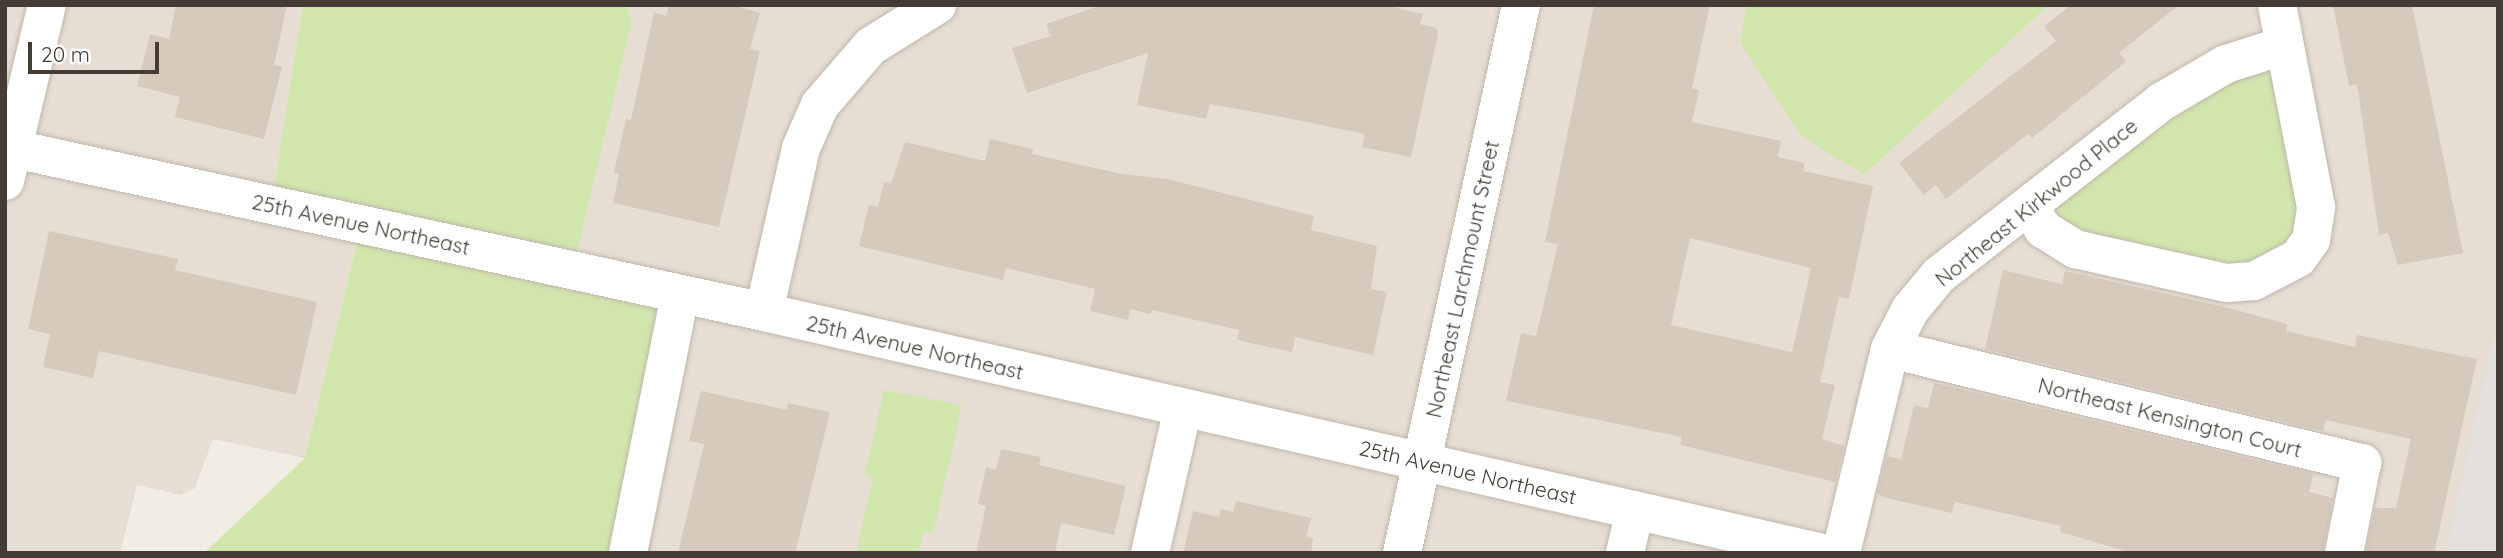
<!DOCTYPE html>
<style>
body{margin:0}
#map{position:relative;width:2503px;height:558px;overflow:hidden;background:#f2ede4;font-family:Quicksand,sans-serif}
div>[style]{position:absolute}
.residential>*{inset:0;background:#e6ded2}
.green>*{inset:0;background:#d1e6ad}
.parking>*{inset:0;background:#e3e0dd}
.building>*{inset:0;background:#d6cabd}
.roads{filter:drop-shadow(0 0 2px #c0b6aa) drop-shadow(0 0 2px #c0b6aa)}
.minor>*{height:38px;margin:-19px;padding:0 19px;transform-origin:19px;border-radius:19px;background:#fff}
span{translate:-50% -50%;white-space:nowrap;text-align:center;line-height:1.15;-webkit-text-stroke:7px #fff;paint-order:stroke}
.street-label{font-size:21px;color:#443c34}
.frame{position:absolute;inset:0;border:7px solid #443c34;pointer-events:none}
.scale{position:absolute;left:28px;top:42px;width:131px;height:32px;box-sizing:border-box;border:4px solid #443c34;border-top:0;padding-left:9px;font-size:21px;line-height:24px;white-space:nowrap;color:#443c34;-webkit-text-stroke:5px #fff;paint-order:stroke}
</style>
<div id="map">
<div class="residential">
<i style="clip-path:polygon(5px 5px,303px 5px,271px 205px,361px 224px,305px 458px,213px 439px,195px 488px,181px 495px,137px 485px,120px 553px,5px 553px)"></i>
<i style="clip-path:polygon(627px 5px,1747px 5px,1740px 42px,1864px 175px,2049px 5px,2498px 5px,2498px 553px,628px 553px,573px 270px,632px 21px)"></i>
</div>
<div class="green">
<i style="clip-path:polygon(303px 5px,627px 5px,632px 21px,573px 270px,680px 294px,628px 553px,204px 553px,305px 458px,361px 225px,271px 205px)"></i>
<i style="clip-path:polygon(1747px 5px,2049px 5px,1864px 175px,1800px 135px,1740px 42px)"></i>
<i style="clip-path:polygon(2283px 46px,2316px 207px,2279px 271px,2075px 249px,2030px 208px)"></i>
<i style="clip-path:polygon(884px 390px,962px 405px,933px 533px,924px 531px,918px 553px,856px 553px,873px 478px,865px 475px)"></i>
</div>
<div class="parking">
<i style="clip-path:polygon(2498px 318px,2498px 553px,2446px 553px)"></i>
</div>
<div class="building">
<i style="clip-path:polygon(176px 5px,287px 5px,274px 65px,282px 67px,264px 139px,175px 117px,180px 97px,137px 86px,150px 34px,169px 39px)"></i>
<i style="clip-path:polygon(669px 5px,733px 5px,760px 13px,750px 49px,760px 51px,719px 227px,613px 203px,619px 174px,614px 172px,626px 119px,631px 120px,654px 12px,666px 16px)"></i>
<i style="clip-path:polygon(1102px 5px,1383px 5px,1423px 14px,1420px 24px,1436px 28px,1438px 34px,1411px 157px,1362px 147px,1365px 134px,1282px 117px,1210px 104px,1206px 119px,1137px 105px,1148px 53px,1027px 93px,1012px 48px,1051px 36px,1046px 24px)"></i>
<i style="clip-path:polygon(evenodd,1594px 5px,1710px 5px,1692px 88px,1699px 90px,1692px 122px,1781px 141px,1778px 157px,1805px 163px,1803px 171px,1873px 186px,1849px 299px,1839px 297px,1820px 382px,1835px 385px,1822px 439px,1844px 446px,1835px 482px,1680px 445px,1682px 437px,1506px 401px,1521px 333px,1536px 336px,1558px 244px,1545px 242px,1594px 5px,1690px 238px,1811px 268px,1792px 352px,1671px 325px,1690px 238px)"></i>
<i style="clip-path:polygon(2071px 5px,2179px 5px,2119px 53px,2126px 62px,2032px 138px,2028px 134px,1946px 199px,1936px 185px,1924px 195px,1899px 163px,2056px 41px,2044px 26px)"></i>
<i style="clip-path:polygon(2333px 5px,2412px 5px,2463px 253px,2398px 265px,2388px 233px,2379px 235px,2357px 84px,2349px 86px)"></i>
<i style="clip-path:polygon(990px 139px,1033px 149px,1032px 154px,1122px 174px,1167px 179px,1314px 216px,1311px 230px,1377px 246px,1371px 289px,1387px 292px,1373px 355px,1295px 337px,1292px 352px,1237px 340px,1239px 330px,1152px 310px,1151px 314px,1130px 309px,1128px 320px,1090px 311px,1095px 289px,1006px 268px,1003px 280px,859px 246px,869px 205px,878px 207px,884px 182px,891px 183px,905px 142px,985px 161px)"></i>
<i style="clip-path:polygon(49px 231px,178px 259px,175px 270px,317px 302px,296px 395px,99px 351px,93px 378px,43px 367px,50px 334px,28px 329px)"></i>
<i style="clip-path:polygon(2003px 270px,2062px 284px,2065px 271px,2229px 308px,2287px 324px,2286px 331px,2355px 347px,2357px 335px,2477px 359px,2434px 553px,2366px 553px,2375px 508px,2396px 508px,2411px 439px,2326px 420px,2323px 431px,1985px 349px)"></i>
<i style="clip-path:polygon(1934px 383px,2313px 474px,2309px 492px,2333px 498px,2323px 553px,2132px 553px,2060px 532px,2061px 526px,1955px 502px,1952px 513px,1882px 497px,1878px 492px,1887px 456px,1901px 459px,1914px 405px,1928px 408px)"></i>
<i style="clip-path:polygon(701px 391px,787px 410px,788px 403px,830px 412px,795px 553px,678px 553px,704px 444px,689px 441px)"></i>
<i style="clip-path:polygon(1001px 449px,1041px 457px,1039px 465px,1126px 486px,1114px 535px,1061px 523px,1055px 553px,976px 553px,986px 506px,978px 504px,986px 467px,996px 470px)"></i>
<i style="clip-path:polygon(1236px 501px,1311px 518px,1306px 537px,1313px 538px,1311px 553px,1183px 553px,1193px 511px,1219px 517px,1221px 509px,1233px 512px)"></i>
</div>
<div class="roads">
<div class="minor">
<i style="left:5px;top:147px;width:777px;rotate:12.26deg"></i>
<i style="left:764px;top:312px;width:1086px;rotate:12.82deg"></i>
<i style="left:5px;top:181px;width:181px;rotate:-76.6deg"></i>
<i style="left:2030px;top:208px;width:25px;rotate:58deg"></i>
<i style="left:2043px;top:229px;width:38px;rotate:32deg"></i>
<i style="left:2075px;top:249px;width:155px;rotate:12.7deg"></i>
<i style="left:2226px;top:283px;width:28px;rotate:-4deg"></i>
<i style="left:2254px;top:281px;width:50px;rotate:-27.6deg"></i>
<i style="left:2298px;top:258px;width:22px;rotate:-54deg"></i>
<i style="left:2311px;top:240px;width:33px;rotate:-81deg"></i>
<i style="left:2316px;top:207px;width:206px;rotate:-100.9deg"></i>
<i style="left:764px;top:312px;width:168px;rotate:-77.3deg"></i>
<i style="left:801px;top:148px;width:47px;rotate:-66.2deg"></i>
<i style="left:820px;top:105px;width:78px;rotate:-49.2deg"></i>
<i style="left:871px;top:46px;width:78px;rotate:-31.8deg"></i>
<i style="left:1890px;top:349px;width:486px;rotate:13.6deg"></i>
<i style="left:2362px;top:463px;width:92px;rotate:101.3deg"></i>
<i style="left:628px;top:553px;width:264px;rotate:-78.6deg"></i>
<i style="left:1150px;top:553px;width:149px;rotate:-77.2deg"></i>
<i style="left:1402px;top:553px;width:561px;rotate:-77.75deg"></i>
<i style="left:1625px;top:553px;width:44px;rotate:-76.9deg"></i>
<i style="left:1841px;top:553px;width:210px;rotate:-76.5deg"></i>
<i style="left:1890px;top:349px;width:44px;rotate:-62.9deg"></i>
<i style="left:1910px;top:310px;width:45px;rotate:-50.4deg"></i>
<i style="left:1939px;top:275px;width:281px;rotate:-37.9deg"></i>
<i style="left:2161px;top:102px;width:75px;rotate:-30.3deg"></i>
<i style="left:2226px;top:64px;width:60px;rotate:-17.5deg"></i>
</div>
</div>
<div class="street-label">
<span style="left:2036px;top:202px;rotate:-39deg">Northeast Kirkwood Place</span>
<span style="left:361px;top:224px;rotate:12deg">25th Avenue Northeast</span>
<span style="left:1462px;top:279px;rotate:-78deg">Northeast Larchmount Street</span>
<span style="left:915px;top:347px;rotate:13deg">25th Avenue Northeast</span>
<span style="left:2170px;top:417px;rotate:14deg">Northeast Kensington Court</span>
<span style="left:1468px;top:472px;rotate:13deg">25th Avenue Northeast</span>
</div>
<div class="frame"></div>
<div class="scale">20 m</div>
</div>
